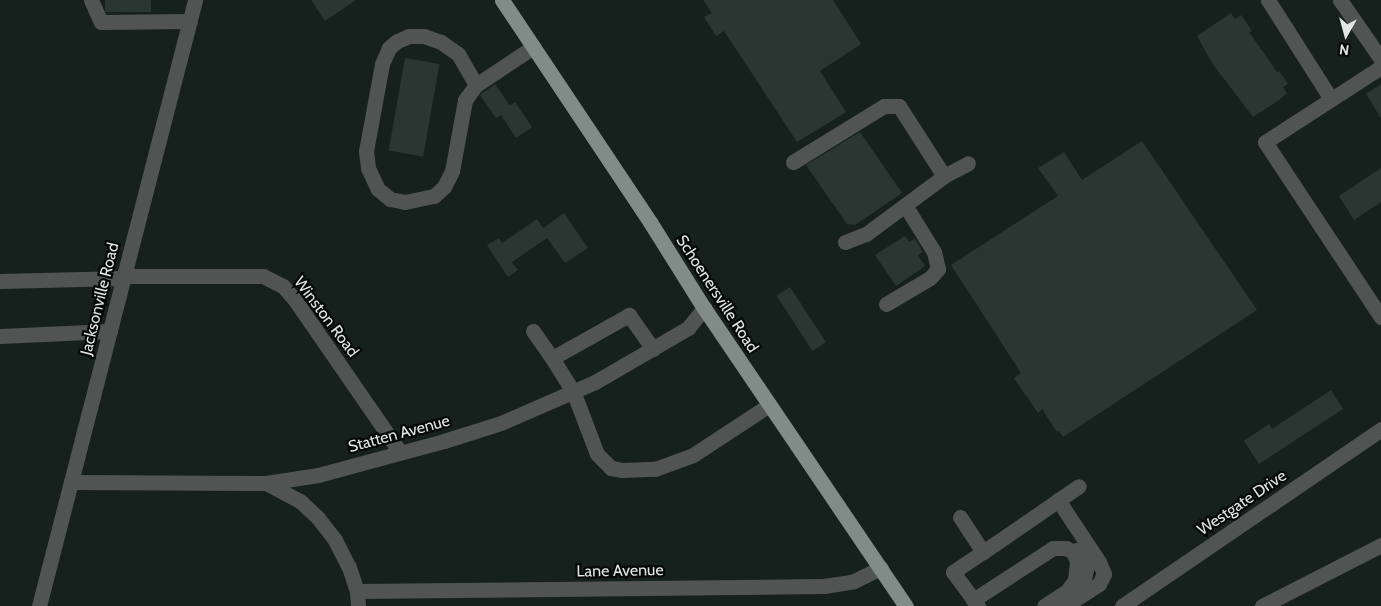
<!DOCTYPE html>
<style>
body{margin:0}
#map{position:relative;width:1381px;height:606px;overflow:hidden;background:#16211d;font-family:Cabin,sans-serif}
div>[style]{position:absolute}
.building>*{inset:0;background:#2b3632;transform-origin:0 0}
.minor>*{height:15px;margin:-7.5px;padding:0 7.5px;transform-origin:7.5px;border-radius:7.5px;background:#505553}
.major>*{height:15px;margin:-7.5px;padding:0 7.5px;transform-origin:7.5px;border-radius:7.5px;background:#818c88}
span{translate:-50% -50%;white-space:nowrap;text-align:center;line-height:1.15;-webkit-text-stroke:4.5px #060908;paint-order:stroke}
.street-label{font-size:16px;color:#e1e7e5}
.north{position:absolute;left:1321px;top:10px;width:50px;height:50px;-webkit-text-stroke:4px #060908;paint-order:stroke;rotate:187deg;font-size:14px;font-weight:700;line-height:20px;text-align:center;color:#e1e7e5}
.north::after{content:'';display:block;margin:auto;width:18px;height:22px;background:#e1e7e5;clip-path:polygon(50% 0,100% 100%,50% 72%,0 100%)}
</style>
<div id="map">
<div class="building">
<i style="left:105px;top:0;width:46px;height:12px"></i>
<i style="clip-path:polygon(311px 0,356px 0,325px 21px)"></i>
<i style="clip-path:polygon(703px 0,833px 0,861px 44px,820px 71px,846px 112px,797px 142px,724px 31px,716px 36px,704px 17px,712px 13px)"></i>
<i style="clip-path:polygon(1231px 13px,1235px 19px,1241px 15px,1252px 31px,1249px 32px,1277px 72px,1279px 71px,1288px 84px,1283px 87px,1287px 93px,1279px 100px,1253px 117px,1212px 63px,1197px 36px)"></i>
<i style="left:405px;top:58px;width:35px;height:94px;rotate:10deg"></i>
<i style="clip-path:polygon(495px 84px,510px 106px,515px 102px,532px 127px,516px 138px,501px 115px,496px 118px,480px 95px)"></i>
<i style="clip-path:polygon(1381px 84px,1381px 118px,1366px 94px)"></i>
<i style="clip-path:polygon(860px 132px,902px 193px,855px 225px,847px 224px,806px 165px)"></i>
<i style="clip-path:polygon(1142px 141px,1257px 310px,1063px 437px,1059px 431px,1057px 432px,1042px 409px,1038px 413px,1014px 378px,1021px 373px,951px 265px,1058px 196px,1038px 168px,1064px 152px,1082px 180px)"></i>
<i style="clip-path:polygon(1381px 168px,1381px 202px,1354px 220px,1339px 196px)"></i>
<i style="clip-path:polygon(564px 213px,588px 248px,565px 263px,547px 238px,512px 262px,518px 270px,508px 277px,487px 245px,499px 238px,502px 243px,537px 219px,543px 228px)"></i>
<i style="clip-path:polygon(905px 236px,909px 242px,915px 239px,923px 252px,918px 255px,925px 266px,896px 286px,875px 255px)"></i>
<i style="left:790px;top:287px;width:66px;height:16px;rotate:57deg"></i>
<i style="clip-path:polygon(1331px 390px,1343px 409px,1259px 464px,1244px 441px,1269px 424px,1272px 429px)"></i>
</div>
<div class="minor">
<i style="left:91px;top:0;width:24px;rotate:66deg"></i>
<i style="left:101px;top:22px;width:89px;rotate:-0.6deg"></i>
<i style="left:1268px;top:0;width:117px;rotate:57.5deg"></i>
<i style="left:1340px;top:0;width:72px;rotate:55.2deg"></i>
<i style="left:1381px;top:67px;width:138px;rotate:147.1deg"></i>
<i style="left:1265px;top:142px;width:210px;rotate:56.5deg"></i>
<i style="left:476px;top:85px;width:36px;rotate:-120deg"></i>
<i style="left:458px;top:54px;width:21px;rotate:-145deg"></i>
<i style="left:441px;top:42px;width:18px;rotate:-161deg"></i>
<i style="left:424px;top:36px;width:15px;rotate:180deg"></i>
<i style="left:409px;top:36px;width:13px;rotate:157deg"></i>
<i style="left:397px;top:41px;width:11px;rotate:139deg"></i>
<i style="left:389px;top:48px;width:17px;rotate:114deg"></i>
<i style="left:382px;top:64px;width:88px;rotate:100.4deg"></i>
<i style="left:366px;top:151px;width:17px;rotate:83deg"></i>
<i style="left:368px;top:168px;width:23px;rotate:65deg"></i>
<i style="left:378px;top:189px;width:16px;rotate:40deg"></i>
<i style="left:390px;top:199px;width:15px;rotate:11deg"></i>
<i style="left:405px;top:202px;width:30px;rotate:-12deg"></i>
<i style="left:434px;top:196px;width:13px;rotate:-42deg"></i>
<i style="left:444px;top:187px;width:18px;rotate:-63deg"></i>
<i style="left:452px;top:171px;width:72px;rotate:-79.6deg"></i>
<i style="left:465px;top:100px;width:19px;rotate:-54deg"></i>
<i style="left:476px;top:85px;width:69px;rotate:-33.7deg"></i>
<i style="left:793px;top:162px;width:107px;rotate:-31.6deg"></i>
<i style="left:884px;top:106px;width:15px"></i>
<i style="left:899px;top:106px;width:83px;rotate:57.3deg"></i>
<i style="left:845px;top:242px;width:22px;rotate:-21deg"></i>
<i style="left:866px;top:234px;width:97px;rotate:-36.6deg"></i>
<i style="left:944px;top:176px;width:27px;rotate:-28deg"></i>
<i style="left:124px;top:276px;width:139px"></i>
<i style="left:263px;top:276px;width:22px;rotate:27deg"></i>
<i style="left:283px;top:286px;width:18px;rotate:49deg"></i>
<i style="left:295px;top:300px;width:185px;rotate:55.4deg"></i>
<i style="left:0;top:281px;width:123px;rotate:-1.4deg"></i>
<i style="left:886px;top:304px;width:51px;rotate:-30.6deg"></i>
<i style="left:930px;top:278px;width:12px;rotate:-48deg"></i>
<i style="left:938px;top:269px;width:17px;rotate:-103deg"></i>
<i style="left:934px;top:252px;width:55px;rotate:-121.7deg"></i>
<i style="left:533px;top:331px;width:33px;rotate:55deg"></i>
<i style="left:0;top:336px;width:110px;rotate:-2.6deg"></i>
<i style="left:653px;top:349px;width:42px;rotate:-125.2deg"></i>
<i style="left:629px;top:315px;width:88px;rotate:150.8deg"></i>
<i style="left:552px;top:358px;width:39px;rotate:58deg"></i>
<i style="left:573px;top:391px;width:67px;rotate:69.1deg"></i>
<i style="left:597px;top:454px;width:20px;rotate:45deg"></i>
<i style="left:611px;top:468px;width:11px;rotate:10deg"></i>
<i style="left:622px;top:470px;width:33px;rotate:-2deg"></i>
<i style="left:655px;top:469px;width:40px;rotate:-20.2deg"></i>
<i style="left:693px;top:455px;width:91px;rotate:-33.3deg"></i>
<i style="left:71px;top:482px;width:195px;rotate:0.3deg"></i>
<i style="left:266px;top:483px;width:53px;rotate:-8.7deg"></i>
<i style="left:318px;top:475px;width:131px;rotate:-15.1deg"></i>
<i style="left:444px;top:441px;width:60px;rotate:-17.5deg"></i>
<i style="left:501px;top:423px;width:103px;rotate:-23.6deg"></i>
<i style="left:595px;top:382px;width:108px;rotate:-30.1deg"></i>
<i style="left:688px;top:328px;width:26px;rotate:-51deg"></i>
<i style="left:266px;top:483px;width:38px;rotate:28deg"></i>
<i style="left:300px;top:501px;width:25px;rotate:43deg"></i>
<i style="left:318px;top:518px;width:28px;rotate:52deg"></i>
<i style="left:335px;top:540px;width:30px;rotate:63deg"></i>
<i style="left:349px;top:567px;width:25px;rotate:72deg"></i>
<i style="left:357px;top:591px;width:15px;rotate:86deg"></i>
<i style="left:1058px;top:500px;width:74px;rotate:56.5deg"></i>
<i style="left:1099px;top:562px;width:13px;rotate:67deg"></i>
<i style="left:1104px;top:574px;width:11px;rotate:117deg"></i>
<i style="left:1099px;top:584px;width:40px;rotate:147.1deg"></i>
<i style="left:960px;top:517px;width:42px;rotate:56.7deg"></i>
<i style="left:983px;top:552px;width:116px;rotate:-34.5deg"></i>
<i style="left:1071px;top:590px;width:14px;rotate:-30deg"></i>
<i style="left:1083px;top:583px;width:22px;rotate:-77deg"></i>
<i style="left:1088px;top:562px;width:7px;rotate:-106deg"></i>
<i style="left:1086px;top:555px;width:11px;rotate:-153deg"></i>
<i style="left:357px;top:591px;width:467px;rotate:-0.6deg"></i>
<i style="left:824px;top:586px;width:30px;rotate:-9deg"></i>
<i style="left:854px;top:581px;width:30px;rotate:-26deg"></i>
<i style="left:973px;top:600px;width:95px;rotate:-33deg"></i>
<i style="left:1053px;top:548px;width:13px"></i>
<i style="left:1066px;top:548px;width:8px;rotate:30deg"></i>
<i style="left:1073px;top:552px;width:10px;rotate:66deg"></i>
<i style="left:1077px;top:561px;width:19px;rotate:96deg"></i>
<i style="left:1075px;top:580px;width:14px;rotate:126deg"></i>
<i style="left:1067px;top:591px;width:27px;rotate:147deg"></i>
<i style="left:39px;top:606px;width:626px;rotate:-75.56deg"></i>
<i style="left:978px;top:606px;width:42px;rotate:-126.3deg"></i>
<i style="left:953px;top:572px;width:36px;rotate:-34deg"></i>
<i style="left:1122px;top:606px;width:314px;rotate:-34.3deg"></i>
<i style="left:1262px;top:606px;width:134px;rotate:-27.1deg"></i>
</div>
<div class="major">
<i style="left:502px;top:0;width:267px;rotate:56.3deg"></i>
<i style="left:650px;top:222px;width:102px;rotate:57.9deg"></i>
<i style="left:704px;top:308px;width:360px;rotate:55.9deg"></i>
</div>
<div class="street-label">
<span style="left:717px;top:294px;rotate:57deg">Schoenersville Road</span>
<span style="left:100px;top:299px;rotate:-76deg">Jacksonville Road</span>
<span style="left:326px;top:317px;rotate:53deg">Winston Road</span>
<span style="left:399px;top:434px;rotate:-15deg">Statten Avenue</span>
<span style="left:1242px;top:503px;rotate:-34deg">Westgate Drive</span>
<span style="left:620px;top:571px;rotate:-1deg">Lane Avenue</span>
</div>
<div class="north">N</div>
</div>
